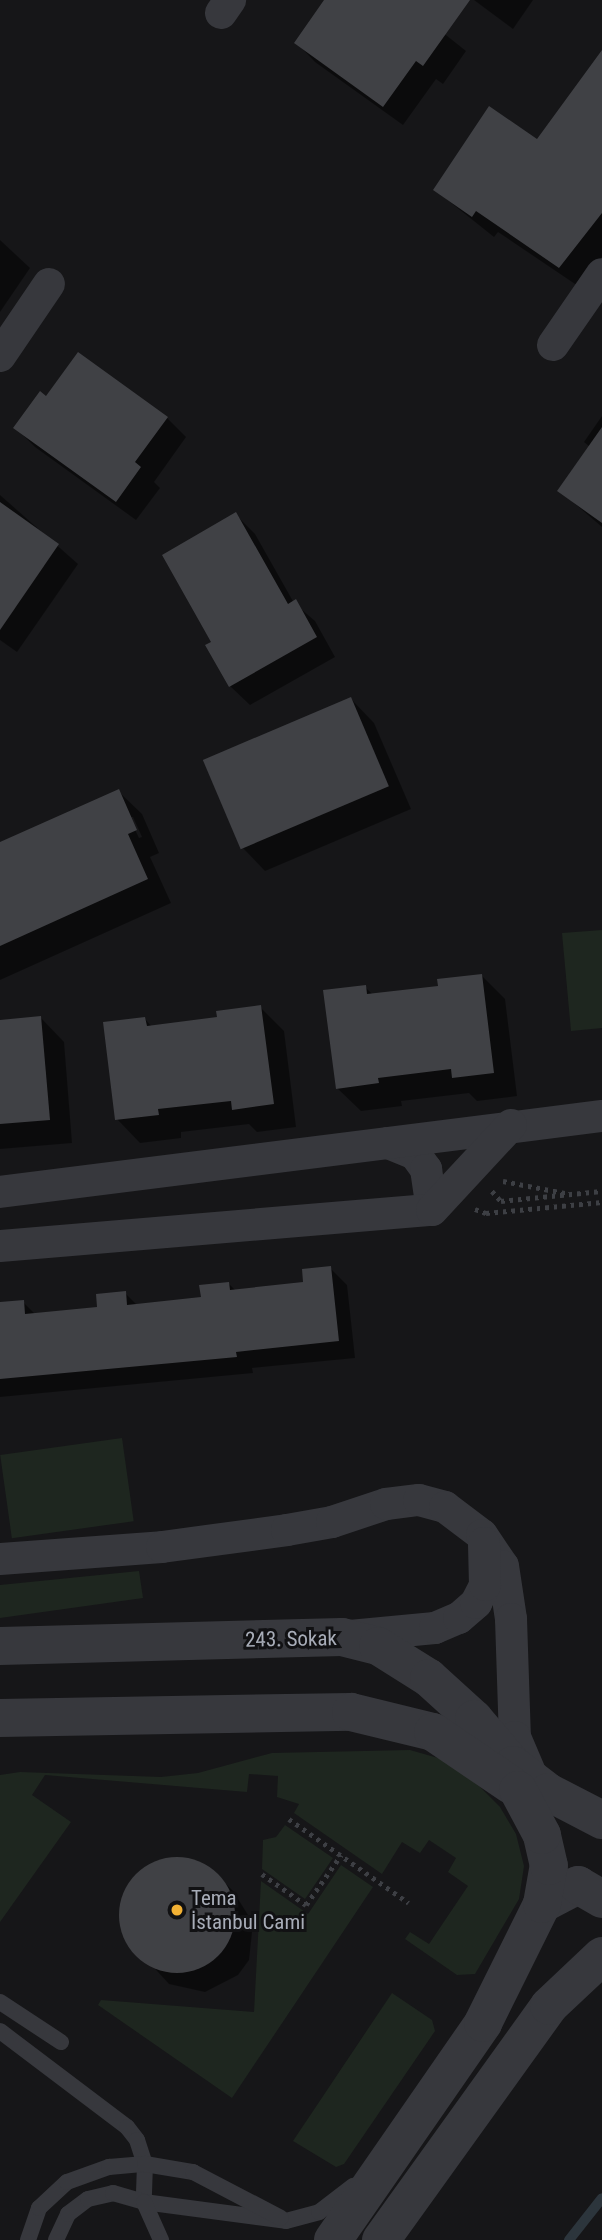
<!DOCTYPE html>
<meta charset="utf-8">
<style>
body{margin:0}
#map{position:relative;width:602px;height:2240px;overflow:hidden;background:#161618;font-family:"Roboto Condensed",sans-serif}
div>[style]{position:absolute}
.green>*{inset:0;background:#1e261f;transform-origin:0 0}
.shadow>*{inset:0;background:#0007}
.stream>*{height:10px;margin:-5px;padding:0 5px;transform-origin:5px;border-radius:5px;background:#2c353c}
.building>*{inset:0;background:#404145;transform-origin:0 0}
.round{border-radius:50%}
.path>*{height:4.5px;margin-top:-2.25px;transform-origin:0;background:repeating-linear-gradient(90deg,#3d3f44 0 3.5px,transparent 0 8.5px)}
.service>*{height:16px;margin:-8px;padding:0 8px;transform-origin:8px;border-radius:8px;background:#37383d}
.minor>*{height:32px;margin:-16px;padding:0 16px;transform-origin:16px;border-radius:16px;background:#37383d}
.tertiary>*{height:38px;margin:-19px;padding:0 19px;transform-origin:19px;border-radius:19px;background:#37383d}
.dots>*{width:19px;height:19px;translate:-50% -50%;box-sizing:border-box;border:4px solid #111113;border-radius:50%}
span{translate:-50% -50%;white-space:nowrap;text-align:center;line-height:1.15;-webkit-text-stroke:6px #111113;paint-order:stroke}
.street-label{font-size:21px;color:#a8adb8}
.poi-label{font-size:21px;color:#a8adb8}
.left{translate:0 -50%;text-align:left}
</style>
<div id="map">
<div class="green">
<i style="clip-path:polygon(602px 930px,602px 1028px,571px 1031px,562px 933px)"></i>
<i style="left:122px;top:1438px;width:84px;height:123px;rotate:82deg"></i>
<i style="clip-path:polygon(139px 1571px,143px 1598px,0 1618px,0 1585px)"></i>
<i style="clip-path:polygon(410px 1750px,445px 1760px,479px 1786px,500px 1807px,516px 1834px,524px 1866px,519px 1899px,475px 1974px,457px 1975px,405px 1939px,410px 1932px,429px 1944px,468px 1886px,448px 1872px,456px 1858px,429px 1840px,420px 1853px,402px 1842px,382px 1874px,294px 1813px,299px 1804px,277px 1797px,278px 1776px,249px 1774px,247px 1792px,45px 1775px,32px 1795px,71px 1822px,0 1922px,0 1775px,20px 1772px,161px 1777px,198px 1773px,272px 1753px)"></i>
<i style="clip-path:polygon(285px 1825px,333px 1858px,305px 1899px,262px 1869px,263px 1840px,276px 1837px)"></i>
<i style="clip-path:polygon(341px 1865px,373px 1887px,232px 2098px,98px 2005px,101px 2000px,254px 2012px,261px 1881px,308px 1914px)"></i>
<i style="clip-path:polygon(392px 1993px,432px 2020px,435px 2031px,344px 2164px,336px 2167px,293px 2141px)"></i>
</div>
<div class="shadow">
<i style="clip-path:polygon(326px 0,402px 0,466px 51px,443px 84px,436px 79px,403px 125px,315px 62px,296px 42px)"></i>
<i style="clip-path:polygon(474px 0,533px 0,513px 29px)"></i>
<i style="clip-path:polygon(602px 53px,602px 257px,581px 288px,498px 232px,494px 237px,435px 190px,537px 141px)"></i>
<i style="clip-path:polygon(0 240px,30px 268px,0 312px)"></i>
<i style="clip-path:polygon(46px 399px,167px 418px,186px 437px,154px 482px,160px 488px,136px 520px,35px 447px,16px 428px)"></i>
<i style="clip-path:polygon(602px 416px,602px 527px,559px 490px,590px 447px,584px 442px)"></i>
<i style="clip-path:polygon(0 495px,78px 564px,17px 652px,0 640px)"></i>
<i style="clip-path:polygon(236px 515px,255px 534px,294px 603px,315px 621px,335px 657px,250px 705px,230px 686px,213px 643px)"></i>
<i style="clip-path:polygon(351px 699px,374px 723px,411px 809px,265px 871px,242px 847px)"></i>
<i style="clip-path:polygon(evenodd,118px 791px,142px 814px,159px 853px,150px 857px,171px 903px,0 980px,0 844px,118px 791px,129px 817px,133px 817px,142px 837px,139px 838px,129px 817px)"></i>
<i style="clip-path:polygon(481px 975px,505px 999px,517px 1096px,477px 1101px,469px 1093px,401px 1101px,402px 1106px,361px 1111px,337px 1088px,365px 987px,373px 995px,440px 987px)"></i>
<i style="clip-path:polygon(260px 1007px,284px 1031px,296px 1127px,257px 1132px,249px 1124px,181px 1132px,181px 1138px,140px 1143px,117px 1119px,145px 1019px,152px 1027px,219px 1019px)"></i>
<i style="clip-path:polygon(41px 1018px,64px 1042px,72px 1143px,0 1149px,0 1021px)"></i>
<i style="clip-path:polygon(330px 1268px,347px 1285px,355px 1358px,252px 1368px,253px 1373px,0 1397px,0 1304px,23px 1302px,36px 1315px,99px 1309px,125px 1293px,138px 1306px,203px 1299px,228px 1283px,236px 1291px,305px 1283px)"></i>
<i style="clip-path:polygon(178px 1858px,213px 1871px,233px 1891px,253px 1923px,249px 1960px,238px 1975px,205px 1992px,169px 1984px,125px 1936px,120px 1918px,122px 1900px,142px 1869px)"></i>
</div>
<div class="stream">
<i style="left:569px;top:2240px;width:53px;rotate:-51.8deg"></i>
</div>
<div class="building">
<i style="clip-path:polygon(324px 0,470px 0,423px 66px,416px 61px,383px 107px,294px 43px)"></i>
<i style="clip-path:polygon(602px 50px,602px 213px,559px 268px,476px 211px,472px 217px,433px 190px,489px 106px,537px 139px)"></i>
<i style="clip-path:polygon(78px 352px,168px 417px,135px 462px,141px 467px,116px 502px,13px 428px,40px 391px,46px 396px)"></i>
<i style="clip-path:polygon(602px 427px,602px 523px,557px 491px)"></i>
<i style="clip-path:polygon(0 502px,59px 544px,0 630px)"></i>
<i style="clip-path:polygon(236px 512px,288px 604px,296px 599px,317px 637px,229px 687px,205px 645px,211px 642px,162px 555px)"></i>
<i style="left:351px;top:697px;width:97px;height:161px;rotate:67deg"></i>
<i style="clip-path:polygon(119px 789px,137px 830px,128px 834px,148px 879px,0 946px,0 842px)"></i>
<i style="clip-path:polygon(482px 974px,494px 1073px,452px 1078px,451px 1069px,378px 1078px,379px 1083px,336px 1089px,323px 990px,366px 985px,367px 994px,438px 986px,437px 979px)"></i>
<i style="clip-path:polygon(261px 1005px,274px 1104px,232px 1110px,231px 1101px,158px 1109px,159px 1115px,115px 1120px,103px 1022px,145px 1017px,147px 1026px,217px 1017px,216px 1011px)"></i>
<i style="clip-path:polygon(41px 1016px,50px 1120px,0 1124px,0 1020px)"></i>
<i style="clip-path:polygon(331px 1266px,339px 1341px,236px 1352px,237px 1357px,0 1379px,0 1302px,24px 1300px,25px 1314px,97px 1307px,96px 1294px,126px 1291px,127px 1305px,201px 1297px,199px 1285px,229px 1282px,230px 1290px,303px 1282px,302px 1269px)"></i>
<i class="round" style="left:119px;top:1857px;width:116px;height:116px"></i>
</div>
<div class="path">
<i style="left:503px;top:1181px;width:68px;rotate:11deg"></i>
<i style="left:492px;top:1191px;width:13px;rotate:48deg"></i>
<i style="left:501px;top:1201px;width:101px;rotate:-5.7deg"></i>
<i style="left:475px;top:1209px;width:12px;rotate:20deg"></i>
<i style="left:486px;top:1213px;width:117px;rotate:-5.4deg"></i>
<i style="left:289px;top:1819px;width:146px;rotate:35deg"></i>
<i style="left:262px;top:1874px;width:54px;rotate:35.2deg"></i>
<i style="left:306px;top:1905px;width:61px;rotate:-55deg"></i>
</div>
<div class="service">
<i style="left:0;top:2002px;width:73px;rotate:33.3deg"></i>
<i style="left:0;top:2031px;width:159px;rotate:37.1deg"></i>
<i style="left:127px;top:2127px;width:16px;rotate:52deg"></i>
<i style="left:137px;top:2140px;width:25px;rotate:72deg"></i>
<i style="left:145px;top:2164px;width:38px;rotate:92deg"></i>
<i style="left:144px;top:2202px;width:143px;rotate:7.6deg"></i>
<i style="left:286px;top:2221px;width:34px;rotate:-15deg"></i>
<i style="left:319px;top:2212px;width:43px;rotate:-37.4deg"></i>
<i style="left:28px;top:2240px;width:34px;rotate:-71deg"></i>
<i style="left:39px;top:2208px;width:38px;rotate:-43deg"></i>
<i style="left:67px;top:2182px;width:45px;rotate:-19.7deg"></i>
<i style="left:109px;top:2167px;width:36px;rotate:-5deg"></i>
<i style="left:145px;top:2164px;width:49px;rotate:9.5deg"></i>
<i style="left:193px;top:2172px;width:99px;rotate:27.6deg"></i>
<i style="left:56px;top:2240px;width:29px;rotate:-65deg"></i>
<i style="left:68px;top:2214px;width:25px;rotate:-37deg"></i>
<i style="left:88px;top:2199px;width:26px;rotate:-13deg"></i>
<i style="left:113px;top:2193px;width:32px;rotate:16deg"></i>
<i style="left:144px;top:2202px;width:42px;rotate:65.9deg"></i>
</div>
<div class="minor">
<i style="left:221px;top:13px;width:16px;rotate:-55deg"></i>
<i style="left:553px;top:345px;width:86px;rotate:-55.4deg"></i>
<i style="left:0;top:356px;width:87px;rotate:-55.8deg"></i>
<i style="left:388px;top:1143px;width:29px;rotate:22deg"></i>
<i style="left:415px;top:1154px;width:19px;rotate:54deg"></i>
<i style="left:426px;top:1169px;width:41px;rotate:81.7deg"></i>
<i style="left:0;top:1192px;width:607px;rotate:-7.2deg"></i>
<i style="left:0;top:1246px;width:433px;rotate:-4.8deg"></i>
<i style="left:432px;top:1210px;width:116px;rotate:-47.1deg"></i>
<i style="left:0;top:1559px;width:162px;rotate:-4.2deg"></i>
<i style="left:162px;top:1547px;width:126px;rotate:-7.7deg"></i>
<i style="left:287px;top:1530px;width:46px;rotate:-10.1deg"></i>
<i style="left:332px;top:1522px;width:57px;rotate:-18.4deg"></i>
<i style="left:386px;top:1504px;width:33px;rotate:-7deg"></i>
<i style="left:419px;top:1500px;width:27px;rotate:15deg"></i>
<i style="left:445px;top:1507px;width:46px;rotate:37.1deg"></i>
<i style="left:482px;top:1535px;width:37px;rotate:56deg"></i>
<i style="left:503px;top:1566px;width:54px;rotate:81.4deg"></i>
<i style="left:511px;top:1619px;width:118px;rotate:88.1deg"></i>
<i style="left:515px;top:1737px;width:43px;rotate:67deg"></i>
<i style="left:350px;top:1636px;width:85px;rotate:-5.4deg"></i>
<i style="left:435px;top:1628px;width:26px;rotate:-23deg"></i>
<i style="left:459px;top:1618px;width:23px;rotate:-41deg"></i>
<i style="left:476px;top:1603px;width:20px;rotate:-63deg"></i>
<i style="left:485px;top:1585px;width:42px;rotate:-91.4deg"></i>
</div>
<div class="tertiary">
<i style="left:0;top:1646px;width:342px;rotate:-1.5deg"></i>
<i style="left:342px;top:1637px;width:37px;rotate:14deg"></i>
<i style="left:378px;top:1646px;width:60px;rotate:32.1deg"></i>
<i style="left:429px;top:1678px;width:61px;rotate:42.3deg"></i>
<i style="left:474px;top:1719px;width:60px;rotate:49.7deg"></i>
<i style="left:513px;top:1765px;width:44px;rotate:37.6deg"></i>
<i style="left:548px;top:1792px;width:61px;rotate:27.4deg"></i>
<i style="left:0;top:1718px;width:351px;rotate:-1deg"></i>
<i style="left:351px;top:1712px;width:84px;rotate:13.7deg"></i>
<i style="left:433px;top:1732px;width:94px;rotate:34.2deg"></i>
<i style="left:542px;top:1904px;width:41px;rotate:-27.8deg"></i>
<i style="left:578px;top:1885px;width:28px;rotate:30deg"></i>
<i style="left:333px;top:2240px;width:264px;rotate:-55.3deg"></i>
<i style="left:483px;top:2023px;width:133px;rotate:-63.6deg"></i>
<i style="left:542px;top:1904px;width:39px;rotate:-80deg"></i>
<i style="left:549px;top:1866px;width:32px;rotate:-103deg"></i>
<i style="left:542px;top:1835px;width:51px;rotate:-118.1deg"></i>
<i style="left:381px;top:2240px;width:288px;rotate:-54.3deg"></i>
<i style="left:549px;top:2006px;width:73px;rotate:-43.3deg"></i>
</div>
<div class="dots">
<i style="left:177px;top:1910px;background:#f2b134"></i>
</div>
<div class="street-label">
<span style="left:291px;top:1639px;rotate:-1deg">243. Sokak</span>
</div>
<div class="poi-label">
<span class="left" style="left:191px;top:1910px">Tema<br>İstanbul Cami</span>
</div>
</div>
